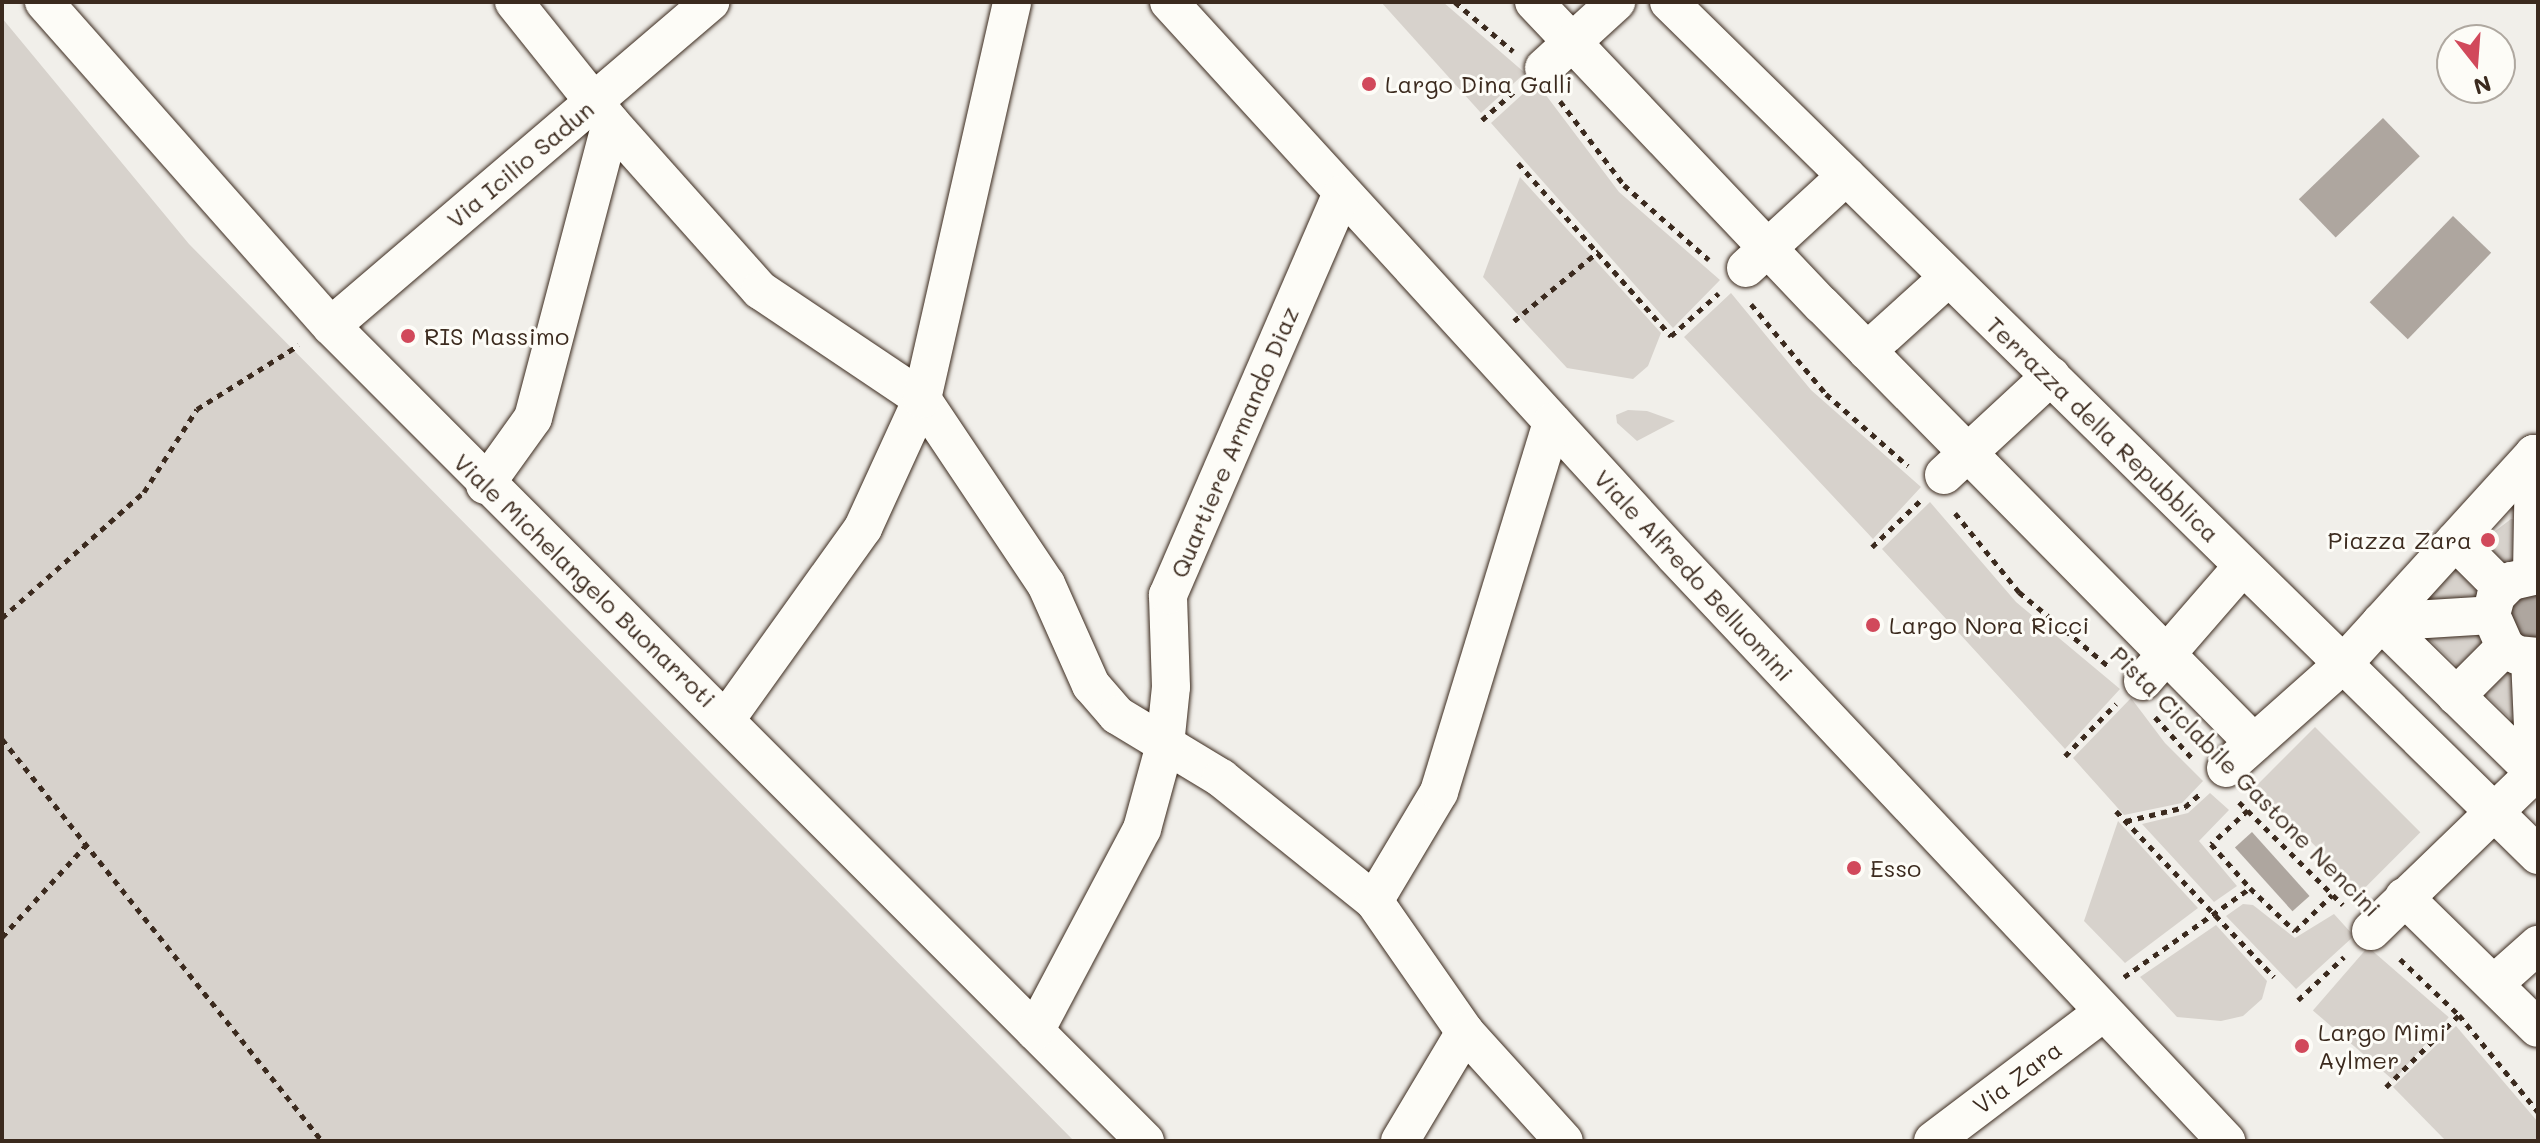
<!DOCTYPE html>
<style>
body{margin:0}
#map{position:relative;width:2540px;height:1143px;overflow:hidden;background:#f1efea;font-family:Mali,sans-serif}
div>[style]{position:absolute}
.green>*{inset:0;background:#d7d2cc;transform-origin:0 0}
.water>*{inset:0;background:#aea69f;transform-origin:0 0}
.path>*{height:5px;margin-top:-2.5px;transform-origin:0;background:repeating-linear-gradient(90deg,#3b2a1e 0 6px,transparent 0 12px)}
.roads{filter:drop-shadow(0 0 2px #3b2a1e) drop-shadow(0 0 2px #3b2a1e)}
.minor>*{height:38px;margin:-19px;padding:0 19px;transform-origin:19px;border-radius:19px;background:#fdfcf7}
.dots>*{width:22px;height:22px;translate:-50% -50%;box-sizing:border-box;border:4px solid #fdfcf7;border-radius:50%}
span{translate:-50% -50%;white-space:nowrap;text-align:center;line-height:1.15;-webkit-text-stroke:6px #fdfcf7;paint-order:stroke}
.poi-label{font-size:24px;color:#3b2a1e}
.left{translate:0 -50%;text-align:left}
.right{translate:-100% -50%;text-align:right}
.street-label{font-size:24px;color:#3b2a1e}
.frame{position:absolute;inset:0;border:4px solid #3b2a1e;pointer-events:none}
.north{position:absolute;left:2436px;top:24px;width:80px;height:80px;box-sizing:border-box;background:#fdfcf7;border:2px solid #afa8a0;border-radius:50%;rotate:163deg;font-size:22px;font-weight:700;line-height:32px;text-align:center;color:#3b2a1e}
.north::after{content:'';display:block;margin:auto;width:28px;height:36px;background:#d1495b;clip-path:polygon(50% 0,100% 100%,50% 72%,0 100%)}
</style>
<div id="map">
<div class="green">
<i style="clip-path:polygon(1381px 2px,1443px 2px,1525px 73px,1481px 113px)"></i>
<i style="clip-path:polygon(2px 18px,189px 244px,1074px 1141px,2px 1141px)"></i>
<i style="clip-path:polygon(1536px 82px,1619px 192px,1720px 280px,1673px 328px,1491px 123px)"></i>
<i style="clip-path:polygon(1520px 177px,1661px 333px,1648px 366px,1633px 379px,1567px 368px,1483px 277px)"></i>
<i style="clip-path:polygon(1731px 293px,1811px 390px,1921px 487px,1873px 539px,1684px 337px)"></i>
<i style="clip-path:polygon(1628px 410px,1647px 411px,1675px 421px,1637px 441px,1617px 423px,1616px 415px)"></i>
<i style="clip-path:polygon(1930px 502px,2016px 602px,2120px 689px,2065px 749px,1882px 549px)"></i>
<i style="clip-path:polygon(2511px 519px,2517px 520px,2521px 567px,2500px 574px,2473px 548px)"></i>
<i style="clip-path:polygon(2463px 562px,2491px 588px,2481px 607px,2434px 608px,2426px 598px)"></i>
<i style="clip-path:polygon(2481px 625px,2488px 646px,2462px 671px,2425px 635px)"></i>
<i style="clip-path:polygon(2501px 659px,2520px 666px,2519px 711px,2511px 719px,2475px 685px)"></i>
<i style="clip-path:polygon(2131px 698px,2165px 743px,2203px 781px,2182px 803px,2124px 815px,2073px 758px)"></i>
<i style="left:2315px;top:727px;width:149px;height:84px;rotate:45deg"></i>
<i style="clip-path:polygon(2210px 793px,2229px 810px,2199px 841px,2237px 886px,2214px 902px,2142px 824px,2188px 813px)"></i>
<i style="clip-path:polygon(2118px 821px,2198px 908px,2125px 963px,2084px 921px)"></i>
<i style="clip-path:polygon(2243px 904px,2253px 905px,2295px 938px,2334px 914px,2354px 936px,2296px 989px,2226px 916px)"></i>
<i style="clip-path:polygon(2216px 925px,2267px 981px,2262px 999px,2243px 1016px,2221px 1021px,2177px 1017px,2140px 977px)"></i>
<i style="left:2368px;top:947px;width:107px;height:84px;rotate:41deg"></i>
<i style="clip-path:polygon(2456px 1026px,2538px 1122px,2538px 1141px,2446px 1141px,2393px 1087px)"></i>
</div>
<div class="water">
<i style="left:2383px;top:118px;width:53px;height:117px;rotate:46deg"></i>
<i style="left:2453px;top:216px;width:53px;height:120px;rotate:44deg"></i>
<i style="clip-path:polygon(2538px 591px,2538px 641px,2523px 641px,2504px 616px,2509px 600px)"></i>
<i style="left:2252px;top:832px;width:86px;height:23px;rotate:48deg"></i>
</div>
<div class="path">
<i style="left:1455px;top:2px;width:76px;rotate:40.2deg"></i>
<i style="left:1560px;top:101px;width:106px;rotate:52.7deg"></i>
<i style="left:1624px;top:185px;width:113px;rotate:41.4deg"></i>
<i style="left:1482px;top:120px;width:45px;rotate:-41.4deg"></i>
<i style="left:1518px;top:163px;width:231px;rotate:48.5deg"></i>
<i style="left:1671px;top:336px;width:64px;rotate:-41.9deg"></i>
<i style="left:1751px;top:304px;width:117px;rotate:50.2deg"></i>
<i style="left:1826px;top:394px;width:109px;rotate:41.3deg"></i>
<i style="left:1514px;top:321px;width:110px;rotate:-39.5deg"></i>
<i style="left:1955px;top:513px;width:102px;rotate:51deg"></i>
<i style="left:2019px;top:592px;width:116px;rotate:39.7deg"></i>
<i style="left:1872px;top:547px;width:66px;rotate:-43.8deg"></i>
<i style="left:2px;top:618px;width:190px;rotate:-41.6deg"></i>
<i style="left:144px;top:492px;width:98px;rotate:-57.4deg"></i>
<i style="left:197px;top:409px;width:120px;rotate:-32.1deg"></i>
<i style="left:2155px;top:717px;width:54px;rotate:48deg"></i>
<i style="left:2px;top:739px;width:514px;rotate:51.48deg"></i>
<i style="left:2065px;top:756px;width:73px;rotate:-45.6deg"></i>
<i style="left:2239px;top:802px;width:146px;rotate:44.7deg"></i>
<i style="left:2248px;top:810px;width:50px;rotate:137.4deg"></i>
<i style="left:2211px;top:844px;width:59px;rotate:48.4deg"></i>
<i style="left:2250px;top:888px;width:62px;rotate:43.7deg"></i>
<i style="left:2295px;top:931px;width:52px;rotate:-44.2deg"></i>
<i style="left:2116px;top:811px;width:229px;rotate:46.4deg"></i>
<i style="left:2126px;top:821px;width:61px;rotate:-13.3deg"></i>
<i style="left:2185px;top:807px;width:21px;rotate:-41deg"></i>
<i style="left:2px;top:937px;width:125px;rotate:-47.6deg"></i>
<i style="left:2400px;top:959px;width:81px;rotate:43.5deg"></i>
<i style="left:2459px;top:1015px;width:125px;rotate:50.8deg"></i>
<i style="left:2124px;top:977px;width:154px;rotate:-35.2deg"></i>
<i style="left:2298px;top:1000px;width:63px;rotate:-43.1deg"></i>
<i style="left:2386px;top:1087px;width:103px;rotate:-44.6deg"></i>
</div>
<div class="roads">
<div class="minor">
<i style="left:44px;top:2px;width:433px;rotate:48.5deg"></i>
<i style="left:331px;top:326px;width:1152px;rotate:45.04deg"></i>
<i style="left:514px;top:2px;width:155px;rotate:51.3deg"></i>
<i style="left:611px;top:123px;width:224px;rotate:48.3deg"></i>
<i style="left:760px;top:290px;width:195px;rotate:33.9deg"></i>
<i style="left:922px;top:399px;width:223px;rotate:56.2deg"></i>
<i style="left:1046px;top:584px;width:111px;rotate:66deg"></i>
<i style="left:1091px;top:685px;width:40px;rotate:49deg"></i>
<i style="left:1117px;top:715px;width:122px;rotate:31.2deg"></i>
<i style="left:1221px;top:778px;width:196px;rotate:38.8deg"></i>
<i style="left:1374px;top:901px;width:160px;rotate:55.2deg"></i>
<i style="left:1465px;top:1032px;width:147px;rotate:47.8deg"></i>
<i style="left:1169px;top:2px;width:750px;rotate:47.59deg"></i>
<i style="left:1675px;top:556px;width:804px;rotate:46.71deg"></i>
<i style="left:1534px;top:2px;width:418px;rotate:46.5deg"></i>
<i style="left:1822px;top:305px;width:615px;rotate:45.4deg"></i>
<i style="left:1669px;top:2px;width:1218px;rotate:44.47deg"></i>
<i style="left:1544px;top:68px;width:98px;rotate:-42.5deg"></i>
<i style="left:1746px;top:268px;width:136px;rotate:-42.6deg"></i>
<i style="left:331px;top:326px;width:499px;rotate:-40.5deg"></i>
<i style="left:1867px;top:351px;width:110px;rotate:-42.1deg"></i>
<i style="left:1944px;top:475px;width:146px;rotate:-42.8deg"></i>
<i style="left:485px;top:485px;width:82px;rotate:-54.4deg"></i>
<i style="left:533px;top:418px;width:305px;rotate:-75.2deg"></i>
<i style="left:2455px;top:541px;width:66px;rotate:45deg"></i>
<i style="left:2532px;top:574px;width:120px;rotate:-89deg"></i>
<i style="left:2538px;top:575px;width:28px;rotate:167deg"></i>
<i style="left:2511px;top:581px;width:21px;rotate:135deg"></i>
<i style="left:2496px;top:596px;width:20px;rotate:105deg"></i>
<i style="left:2491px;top:615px;width:35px;rotate:66deg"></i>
<i style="left:2505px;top:647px;width:14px;rotate:34deg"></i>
<i style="left:2517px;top:655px;width:21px;rotate:5deg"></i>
<i style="left:2381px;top:622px;width:216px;rotate:44.4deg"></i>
<i style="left:2381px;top:622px;width:110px;rotate:-3.6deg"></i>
<i style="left:2530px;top:658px;width:115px;rotate:87.5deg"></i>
<i style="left:2143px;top:681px;width:152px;rotate:-49deg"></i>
<i style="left:2456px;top:696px;width:69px;rotate:-45deg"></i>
<i style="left:727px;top:718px;width:234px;rotate:-54.4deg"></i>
<i style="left:863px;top:528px;width:142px;rotate:-65.4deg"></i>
<i style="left:922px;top:399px;width:407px;rotate:-77.2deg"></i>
<i style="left:2226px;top:768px;width:157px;rotate:-41.6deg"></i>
<i style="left:2343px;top:664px;width:284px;rotate:-47.7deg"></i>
<i style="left:2534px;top:454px;width:6px;rotate:51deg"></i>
<i style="left:2404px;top:897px;width:187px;rotate:44.4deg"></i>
<i style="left:1374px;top:901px;width:127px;rotate:-59.2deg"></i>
<i style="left:1439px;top:792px;width:387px;rotate:-73deg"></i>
<i style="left:2371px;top:931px;width:232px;rotate:-44deg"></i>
<i style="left:2494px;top:984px;width:59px;rotate:-41.6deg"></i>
<i style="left:1035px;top:1031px;width:229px;rotate:-62.1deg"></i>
<i style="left:1142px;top:829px;width:87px;rotate:-74.7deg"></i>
<i style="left:1165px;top:745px;width:58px;rotate:-84.1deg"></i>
<i style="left:1171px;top:687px;width:92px;rotate:-91.9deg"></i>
<i style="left:1168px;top:595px;width:436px;rotate:-66.6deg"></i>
<i style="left:1400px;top:1141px;width:127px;rotate:-59.2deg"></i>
<i style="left:1933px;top:1141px;width:211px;rotate:-37.1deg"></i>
</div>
</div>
<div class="dots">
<i style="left:1369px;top:84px;background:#d1495b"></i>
<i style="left:408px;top:336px;background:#d1495b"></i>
<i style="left:2488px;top:540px;background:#d1495b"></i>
<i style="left:1873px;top:625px;background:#d1495b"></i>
<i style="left:1854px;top:868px;background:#d1495b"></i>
<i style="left:2302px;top:1046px;background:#d1495b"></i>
</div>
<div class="poi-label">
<span class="left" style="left:1385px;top:84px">Largo Dina Galli</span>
<span class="left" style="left:424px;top:336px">RIS Massimo</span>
<span class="right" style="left:2472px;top:540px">Piazza Zara</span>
<span class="left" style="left:1889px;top:625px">Largo Nora Ricci</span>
<span class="left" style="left:1870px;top:868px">Esso</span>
<span class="left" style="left:2318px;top:1046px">Largo Mimi<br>Aylmer</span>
</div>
<div class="street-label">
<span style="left:520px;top:164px;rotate:-40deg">Via Icilio Sadun</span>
<span style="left:2103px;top:429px;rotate:44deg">Terrazza della Repubblica</span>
<span style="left:1234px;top:442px;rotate:-67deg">Quartiere Armando Diaz</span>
<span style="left:1694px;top:575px;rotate:47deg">Viale Alfredo Belluomini</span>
<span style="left:585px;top:580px;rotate:44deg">Viale Michelangelo Buonarroti</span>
<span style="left:2246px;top:781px;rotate:45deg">Pista Ciclabile Gastone Nencini</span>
<span style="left:2017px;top:1077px;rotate:-37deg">Via Zara</span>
</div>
<div class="frame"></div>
<div class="north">N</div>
</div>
